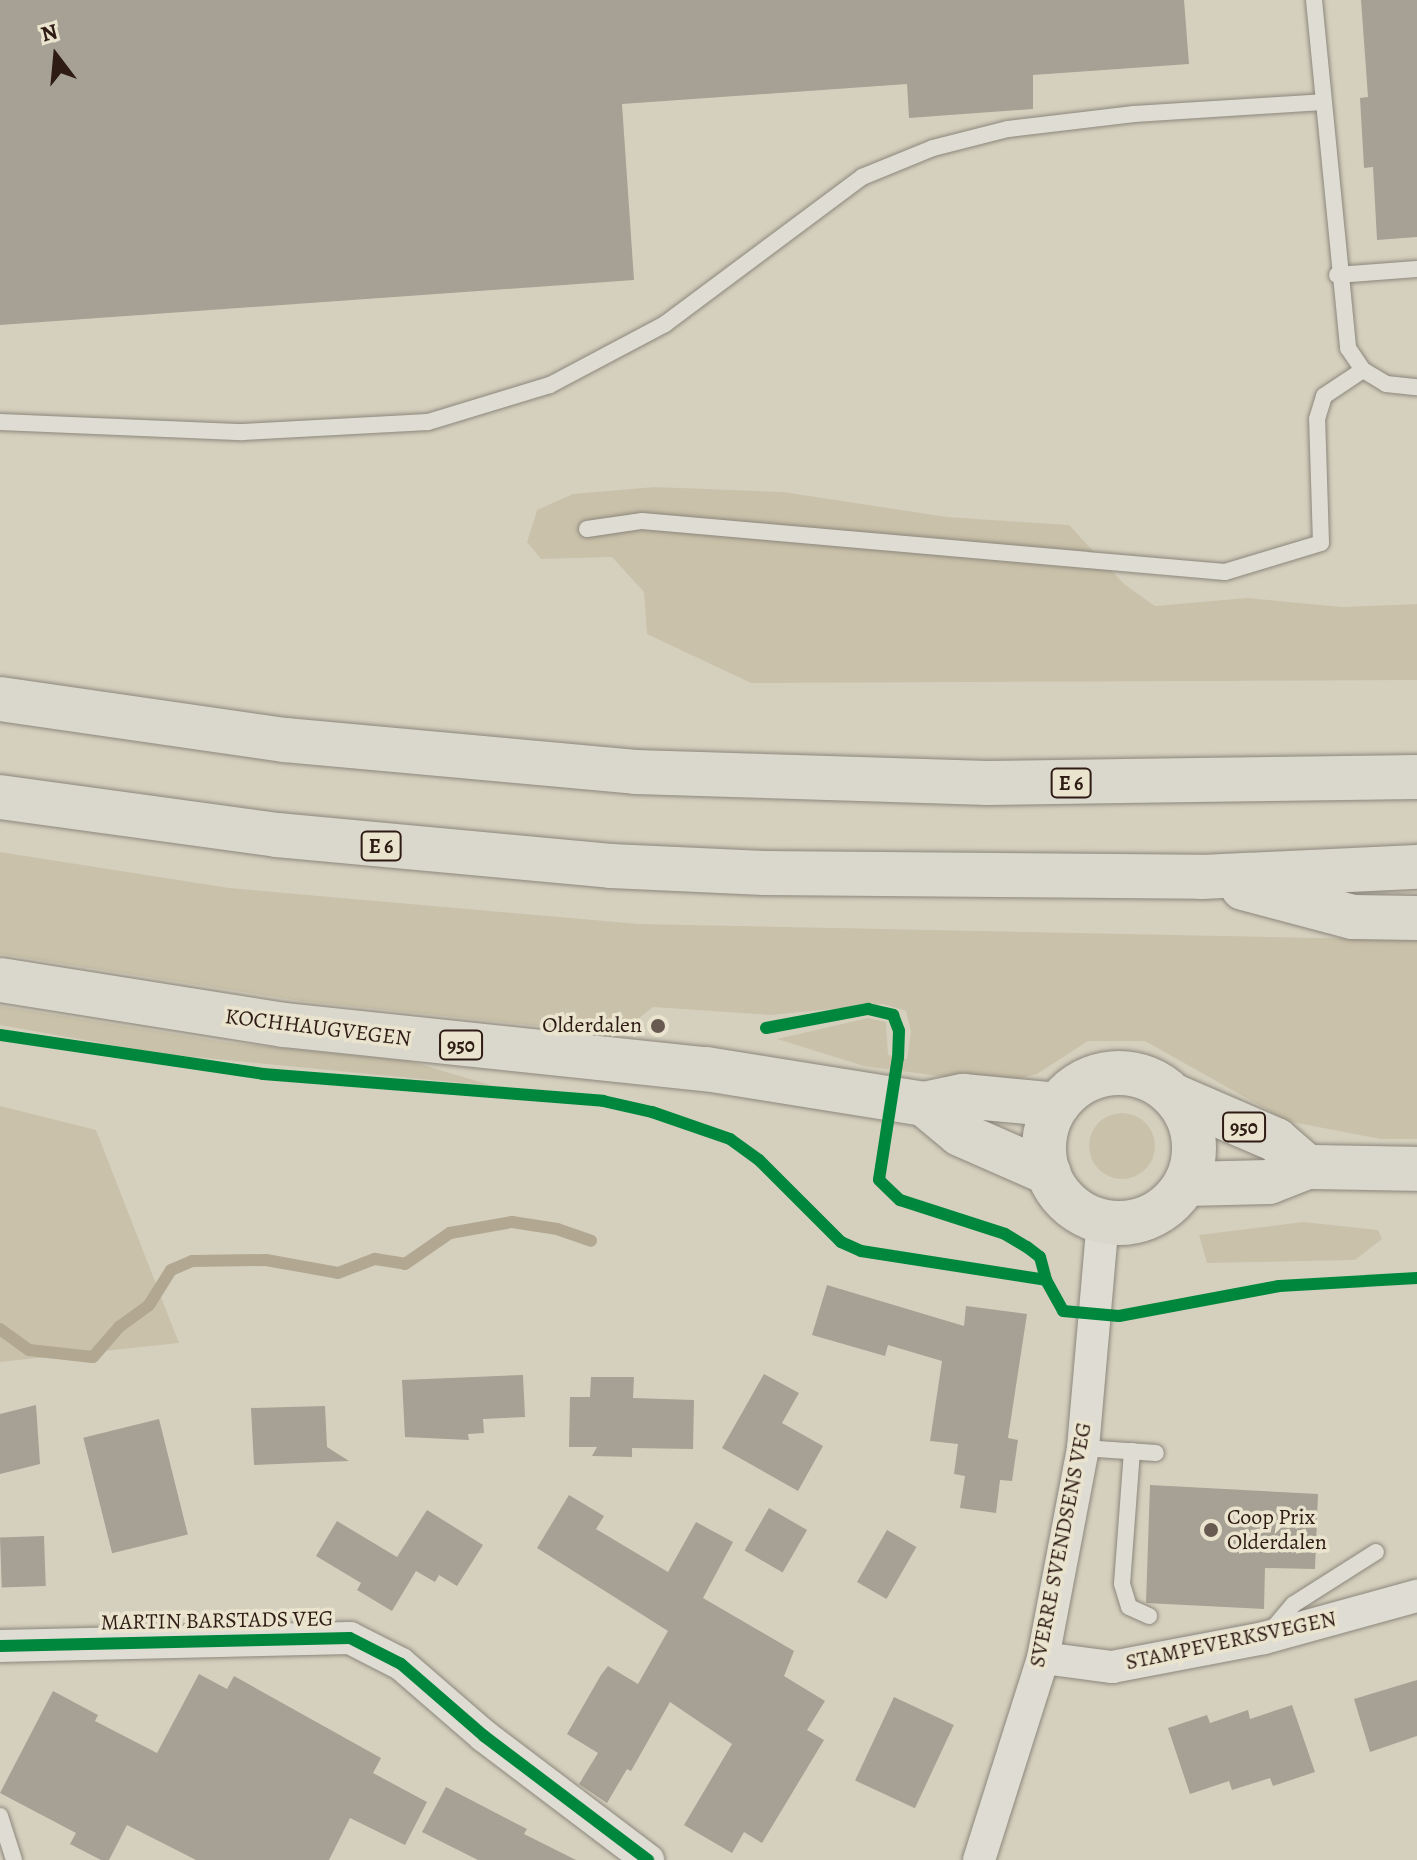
<!DOCTYPE html>
<style>
body{margin:0}
#map{position:relative;width:1417px;height:1860px;overflow:hidden;background:#d5d0be;font-family:Alegreya,serif}
div>[style]{position:absolute}
.green>*{inset:0;background:#cac1aa}
.round{border-radius:50%}
.stream>*{height:12px;margin:-6px;padding:0 6px;transform-origin:6px;border-radius:6px;background:#b2a791}
.building>*{inset:0;background:#a6a194;transform-origin:0 0}
.roads{filter:drop-shadow(0 0 2px #8c877c) drop-shadow(0 0 2px #8c877c)}
.service>*{height:16px;margin:-8px;padding:0 8px;transform-origin:8px;border-radius:8px;background:#dfddd3}
.minor>*{height:32px;margin:-16px;padding:0 16px;transform-origin:16px;border-radius:16px;background:#dfddd3}
.primary>*{height:44px;margin:-22px;padding:0 22px;transform-origin:22px;border-radius:22px;background:#dad7cc}
.primary>.ring{margin:-22px;padding:0;box-sizing:content-box;background:none;border:44px solid #dad7cc;border-radius:50%}
.trunk>*{height:44px;margin:-22px;padding:0 22px;transform-origin:22px;border-radius:22px;background:#dad7cc}
.cycleway>*{height:12px;margin:-6px;padding:0 6px;transform-origin:6px;border-radius:6px;background:#00873e}
.dots>*{width:22px;height:22px;translate:-50% -50%;box-sizing:border-box;border:4px solid #eae4ce;border-radius:50%}
span{translate:-50% -50%;white-space:nowrap;text-align:center;line-height:1.15;-webkit-text-stroke:7px #eae4ce;paint-order:stroke}
.shield-label span{padding:2px 6px;background:#eae4ce;border:2px solid;border-radius:6px;-webkit-text-stroke-width:0}
.shield-label{font-size:20px;color:#2e1b14;font-weight:700}
.poi-label{font-size:22px;color:#2e1b14}
.right{translate:-100% -50%;text-align:right}
.left{translate:0 -50%;text-align:left}
.street-label{font-size:22px;color:#2e1b14}
.north{position:absolute;left:16px;top:16px;width:80px;height:80px;-webkit-text-stroke:6px #eae4ce;paint-order:stroke;rotate:344deg;font-size:22px;font-weight:700;line-height:32px;text-align:center;color:#2e1b14}
.north::after{content:'';display:block;margin:auto;width:28px;height:36px;background:#2e1b14;clip-path:polygon(50% 0,100% 100%,50% 72%,0 100%)}
</style>
<div id="map">
<div class="green">
<i style="clip-path:polygon(654px 487px,783px 492px,947px 517px,1069px 525px,1124px 584px,1155px 606px,1247px 598px,1343px 607px,1417px 604px,1417px 680px,751px 683px,647px 634px,644px 592px,612px 557px,541px 559px,527px 542px,537px 510px,573px 494px)"></i>
<i style="clip-path:polygon(0 852px,229px 888px,639px 924px,1417px 940px,1417px 1139px,1380px 1139px,1287px 1121px,1145px 1041px,1088px 1041px,1037px 1074px,998px 1084px,864px 1066px,777px 1039px,868px 1018px,886px 1022px,888px 1055px,907px 1059px,911px 1032px,906px 1011px,883px 1004px,771px 1015px,653px 1007px,633px 1023px,577px 1030px,301px 1001px,0 954px)"></i>
<i style="clip-path:polygon(0 1006px,232px 1043px,410px 1061px,493px 1086px,163px 1054px,0 1025px)"></i>
<i style="clip-path:polygon(0 1106px,96px 1130px,179px 1343px,0 1362px)"></i>
<i class="round" style="left:1089px;top:1113px;width:66px;height:66px"></i>
<i style="clip-path:polygon(1303px 1222px,1378px 1230px,1382px 1239px,1355px 1260px,1207px 1263px,1199px 1235px)"></i>
</div>
<div class="stream">
<i style="left:0;top:1329px;width:36px;rotate:36deg"></i>
<i style="left:29px;top:1350px;width:64px;rotate:6.2deg"></i>
<i style="left:93px;top:1357px;width:40px;rotate:-49deg"></i>
<i style="left:119px;top:1327px;width:37px;rotate:-36deg"></i>
<i style="left:149px;top:1305px;width:41px;rotate:-57.8deg"></i>
<i style="left:171px;top:1270px;width:23px;rotate:-23deg"></i>
<i style="left:192px;top:1261px;width:74px;rotate:-0.8deg"></i>
<i style="left:266px;top:1260px;width:73px;rotate:10.2deg"></i>
<i style="left:338px;top:1273px;width:40px;rotate:-21deg"></i>
<i style="left:375px;top:1259px;width:30px;rotate:9deg"></i>
<i style="left:405px;top:1264px;width:55px;rotate:-34.6deg"></i>
<i style="left:450px;top:1233px;width:63px;rotate:-10.1deg"></i>
<i style="left:512px;top:1222px;width:46px;rotate:8.8deg"></i>
<i style="left:557px;top:1229px;width:36px;rotate:19deg"></i>
</div>
<div class="building">
<i style="clip-path:polygon(0 0,1184px 0,1189px 64px,1033px 75px,1033px 109px,909px 118px,907px 84px,622px 104px,634px 280px,0 325px)"></i>
<i style="clip-path:polygon(1361px 0,1417px 0,1417px 237px,1377px 240px,1373px 167px,1364px 168px,1360px 98px,1368px 97px)"></i>
<i style="clip-path:polygon(827px 1285px,964px 1326px,966px 1306px,1027px 1314px,1008px 1438px,1018px 1440px,1012px 1481px,1000px 1480px,996px 1513px,960px 1508px,965px 1476px,954px 1474px,958px 1444px,930px 1441px,942px 1361px,888px 1345px,885px 1356px,812px 1335px)"></i>
<i style="clip-path:polygon(764px 1374px,799px 1393px,782px 1423px,823px 1446px,798px 1491px,722px 1448px)"></i>
<i style="clip-path:polygon(523px 1375px,525px 1417px,483px 1419px,484px 1433px,468px 1434px,469px 1440px,405px 1437px,402px 1380px)"></i>
<i style="clip-path:polygon(591px 1377px,634px 1377px,633px 1398px,694px 1400px,693px 1449px,632px 1448px,632px 1457px,592px 1456px,597px 1447px,569px 1447px,570px 1397px,590px 1397px)"></i>
<i style="clip-path:polygon(36px 1405px,40px 1464px,0 1474px,0 1414px)"></i>
<i style="clip-path:polygon(325px 1406px,327px 1447px,349px 1461px,254px 1465px,251px 1408px)"></i>
<i style="left:159px;top:1419px;width:119px;height:78px;rotate:76deg"></i>
<i style="clip-path:polygon(1150px 1485px,1318px 1494px,1315px 1569px,1265px 1568px,1264px 1609px,1146px 1603px)"></i>
<i style="clip-path:polygon(569px 1495px,604px 1516px,596px 1529px,668px 1572px,696px 1522px,733px 1542px,703px 1598px,794px 1651px,784px 1676px,825px 1701px,807px 1730px,824px 1740px,762px 1843px,744px 1832px,732px 1853px,684px 1825px,732px 1744px,670px 1702px,631px 1771px,627px 1769px,607px 1803px,579px 1784px,598px 1753px,567px 1734px,601px 1675px,608px 1666px,638px 1684px,668px 1631px,537px 1548px)"></i>
<i style="left:769px;top:1508px;width:44px;height:49px;rotate:30deg"></i>
<i style="clip-path:polygon(427px 1510px,483px 1545px,457px 1586px,439px 1575px,435px 1582px,416px 1571px,392px 1611px,357px 1590px,361px 1583px,316px 1556px,337px 1521px,397px 1557px)"></i>
<i style="left:887px;top:1530px;width:34px;height:60px;rotate:30deg"></i>
<i style="left:44px;top:1536px;width:50px;height:44px;rotate:88deg"></i>
<i style="clip-path:polygon(199px 1674px,227px 1689px,234px 1676px,381px 1758px,373px 1773px,427px 1802px,405px 1845px,350px 1818px,329px 1860px,196px 1860px,127px 1825px,109px 1860px,101px 1860px,70px 1844px,76px 1833px,0 1793px,53px 1691px,98px 1715px,95px 1721px,157px 1753px)"></i>
<i style="clip-path:polygon(1417px 1680px,1417px 1736px,1370px 1752px,1354px 1699px)"></i>
<i style="left:894px;top:1697px;width:66px;height:92px;rotate:25deg"></i>
<i style="clip-path:polygon(1292px 1705px,1315px 1772px,1273px 1786px,1270px 1778px,1232px 1790px,1229px 1781px,1190px 1794px,1168px 1728px,1207px 1715px,1210px 1723px,1248px 1710px,1250px 1719px)"></i>
<i style="clip-path:polygon(446px 1787px,527px 1829px,524px 1834px,576px 1860px,478px 1860px,422px 1832px)"></i>
</div>
<div class="roads">
<div class="service">
<i style="left:1314px;top:0;width:350px;rotate:84.4deg"></i>
<i style="left:1348px;top:348px;width:27px;rotate:56deg"></i>
<i style="left:1363px;top:370px;width:27px;rotate:31deg"></i>
<i style="left:1386px;top:384px;width:31px;rotate:6deg"></i>
<i style="left:1337px;top:275px;width:80px;rotate:-4.3deg"></i>
<i style="left:0;top:422px;width:243px;rotate:2.4deg"></i>
<i style="left:243px;top:432px;width:185px;rotate:-3.1deg"></i>
<i style="left:428px;top:422px;width:127px;rotate:-16.9deg"></i>
<i style="left:550px;top:385px;width:130px;rotate:-27.9deg"></i>
<i style="left:665px;top:324px;width:246px;rotate:-36.7deg"></i>
<i style="left:862px;top:177px;width:77px;rotate:-22.2deg"></i>
<i style="left:933px;top:148px;width:77px;rotate:-14.2deg"></i>
<i style="left:1008px;top:129px;width:127px;rotate:-6.8deg"></i>
<i style="left:1134px;top:114px;width:189px;rotate:-3.6deg"></i>
<i style="left:587px;top:529px;width:56px;rotate:-8.3deg"></i>
<i style="left:642px;top:521px;width:585px;rotate:5deg"></i>
<i style="left:1225px;top:572px;width:100px;rotate:-16.8deg"></i>
<i style="left:1321px;top:543px;width:124px;rotate:-91.8deg"></i>
<i style="left:1317px;top:419px;width:24px;rotate:-73deg"></i>
<i style="left:1324px;top:396px;width:47px;rotate:-33.7deg"></i>
<i style="left:1083px;top:1448px;width:73px;rotate:3.9deg"></i>
<i style="left:1132px;top:1451px;width:133px;rotate:94.3deg"></i>
<i style="left:1122px;top:1584px;width:24px;rotate:73deg"></i>
<i style="left:1129px;top:1607px;width:22px;rotate:24deg"></i>
<i style="left:1271px;top:1631px;width:35px;rotate:-50deg"></i>
<i style="left:1294px;top:1604px;width:97px;rotate:-32.4deg"></i>
<i style="left:0;top:1816px;width:46px;rotate:72.3deg"></i>
</div>
<div class="minor">
<i style="left:0;top:1646px;width:350px;rotate:-1.3deg"></i>
<i style="left:350px;top:1638px;width:57px;rotate:27deg"></i>
<i style="left:401px;top:1664px;width:110px;rotate:40.9deg"></i>
<i style="left:484px;top:1736px;width:206px;rotate:37.1deg"></i>
<i style="left:1043px;top:1658px;width:70px;rotate:7.4deg"></i>
<i style="left:1112px;top:1667px;width:155px;rotate:-10.8deg"></i>
<i style="left:1264px;top:1638px;width:159px;rotate:-15.4deg"></i>
<i style="left:979px;top:1860px;width:212px;rotate:-72.4deg"></i>
<i style="left:1043px;top:1658px;width:214px;rotate:-79.2deg"></i>
<i style="left:1083px;top:1448px;width:228px;rotate:-85deg"></i>
</div>
<div class="primary">
<i style="left:0;top:980px;width:288px;rotate:9deg"></i>
<i style="left:284px;top:1025px;width:424px;rotate:6deg"></i>
<i style="left:706px;top:1069px;width:221px;rotate:9.1deg"></i>
<i style="left:924px;top:1104px;width:40px;rotate:-12deg"></i>
<i style="left:963px;top:1096px;width:95px;rotate:5.4deg"></i>
<i class="ring" style="left:1044px;top:1073px;width:106px;height:106px"></i>
<i style="left:1174px;top:1096px;width:111px;rotate:23.3deg"></i>
<i style="left:1276px;top:1140px;width:41px;rotate:41.1deg"></i>
<i style="left:924px;top:1104px;width:47px;rotate:39.8deg"></i>
<i style="left:960px;top:1134px;width:97px;rotate:23.7deg"></i>
<i style="left:1186px;top:1184px;width:83px;rotate:-1.4deg"></i>
<i style="left:1269px;top:1182px;width:41px;rotate:-21.5deg"></i>
<i style="left:1307px;top:1167px;width:110px;rotate:1deg"></i>
</div>
<div class="trunk">
<i style="left:0;top:699px;width:288px;rotate:8.2deg"></i>
<i style="left:285px;top:740px;width:352px;rotate:5.2deg"></i>
<i style="left:636px;top:772px;width:352px;rotate:1.8deg"></i>
<i style="left:988px;top:783px;width:429px;rotate:-0.8deg"></i>
<i style="left:0;top:797px;width:280px;rotate:7.8deg"></i>
<i style="left:277px;top:835px;width:335px;rotate:5.3deg"></i>
<i style="left:611px;top:866px;width:153px;rotate:2.6deg"></i>
<i style="left:764px;top:873px;width:438px;rotate:0.5deg"></i>
<i style="left:1202px;top:877px;width:215px;rotate:-2.7deg"></i>
<i style="left:1243px;top:888px;width:114px;rotate:14.8deg"></i>
<i style="left:1353px;top:917px;width:64px;rotate:0.9deg"></i>
</div>
</div>
<div class="cycleway">
<i style="left:766px;top:1028px;width:104px;rotate:-10.6deg"></i>
<i style="left:868px;top:1009px;width:26px;rotate:13deg"></i>
<i style="left:893px;top:1015px;width:17px;rotate:69deg"></i>
<i style="left:899px;top:1031px;width:26px;rotate:92deg"></i>
<i style="left:898px;top:1057px;width:124px;rotate:98.8deg"></i>
<i style="left:879px;top:1180px;width:29px;rotate:44deg"></i>
<i style="left:900px;top:1200px;width:110px;rotate:17.9deg"></i>
<i style="left:1005px;top:1234px;width:26px;rotate:31deg"></i>
<i style="left:1027px;top:1247px;width:16px;rotate:38deg"></i>
<i style="left:1040px;top:1257px;width:24px;rotate:75deg"></i>
<i style="left:0;top:1035px;width:266px;rotate:8.4deg"></i>
<i style="left:263px;top:1074px;width:341px;rotate:4.5deg"></i>
<i style="left:603px;top:1101px;width:50px;rotate:12.7deg"></i>
<i style="left:652px;top:1112px;width:83px;rotate:19.1deg"></i>
<i style="left:730px;top:1139px;width:36px;rotate:36deg"></i>
<i style="left:759px;top:1160px;width:116px;rotate:45deg"></i>
<i style="left:841px;top:1242px;width:22px;rotate:24deg"></i>
<i style="left:861px;top:1251px;width:187px;rotate:8.9deg"></i>
<i style="left:1046px;top:1280px;width:35px;rotate:61deg"></i>
<i style="left:1063px;top:1311px;width:56px;rotate:5.1deg"></i>
<i style="left:1119px;top:1316px;width:163px;rotate:-10.6deg"></i>
<i style="left:1279px;top:1286px;width:138px;rotate:-3.3deg"></i>
<i style="left:0;top:1646px;width:350px;rotate:-1.3deg"></i>
<i style="left:350px;top:1638px;width:57px;rotate:27deg"></i>
<i style="left:401px;top:1664px;width:110px;rotate:40.9deg"></i>
<i style="left:484px;top:1736px;width:206px;rotate:37.1deg"></i>
</div>
<div class="dots">
<i style="left:658px;top:1026px;background:#685a50"></i>
<i style="left:1211px;top:1530px;background:#685a50"></i>
</div>
<div class="shield-label">
<span style="left:1071px;top:783px">E 6</span>
<span style="left:381px;top:846px">E 6</span>
<span style="left:461px;top:1045px">950</span>
<span style="left:1244px;top:1127px">950</span>
</div>
<div class="poi-label">
<span class="right" style="left:642px;top:1026px">Olderdalen</span>
<span class="left" style="left:1227px;top:1530px">Coop Prix<br>Olderdalen</span>
</div>
<div class="street-label">
<span style="left:318px;top:1028px;rotate:7deg">KOCHHAUGVEGEN</span>
<span style="left:1061px;top:1545px;rotate:-79deg">SVERRE SVENDSENS VEG</span>
<span style="left:217px;top:1621px;rotate:-1deg">MARTIN BARSTADS VEG</span>
<span style="left:1231px;top:1641px;rotate:-12deg">STAMPEVERKSVEGEN</span>
</div>
<div class="north">N</div>
</div>
